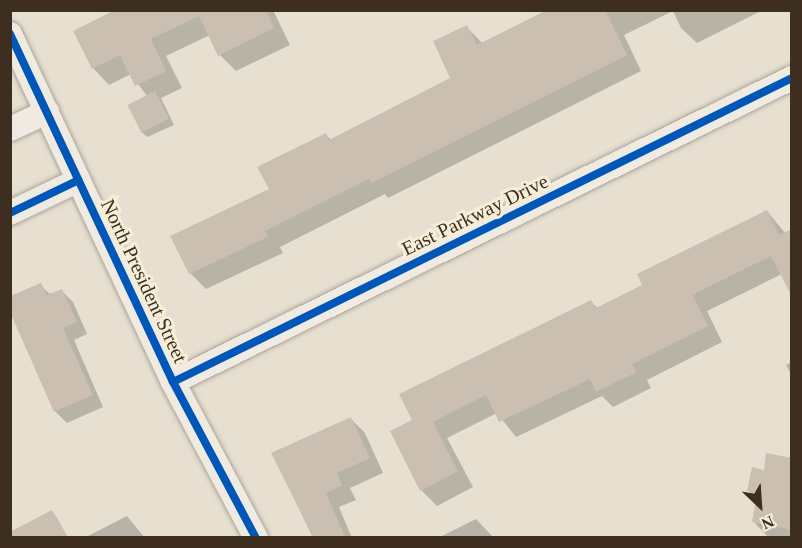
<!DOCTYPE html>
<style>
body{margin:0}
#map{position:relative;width:802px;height:548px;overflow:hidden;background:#e7e0d1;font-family:"Times New Roman",serif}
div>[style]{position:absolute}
.shadow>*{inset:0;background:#0003}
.building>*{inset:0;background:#cbbfb2;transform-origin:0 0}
.roads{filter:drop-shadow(0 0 2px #ada599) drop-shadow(0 0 2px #ada599)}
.street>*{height:24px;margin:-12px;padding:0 12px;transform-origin:12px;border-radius:12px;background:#efebe3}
.cycleway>*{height:8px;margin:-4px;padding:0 4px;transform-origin:4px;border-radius:4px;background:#0057b8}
span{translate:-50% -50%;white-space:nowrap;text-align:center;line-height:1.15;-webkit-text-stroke:6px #f7eed8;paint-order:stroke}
.street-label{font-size:20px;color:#3d2e20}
.frame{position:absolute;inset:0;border:12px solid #3d2e20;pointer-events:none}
.north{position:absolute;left:730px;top:476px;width:60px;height:60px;-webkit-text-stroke:4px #f7eed8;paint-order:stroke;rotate:155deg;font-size:16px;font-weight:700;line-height:24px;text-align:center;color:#3d2e20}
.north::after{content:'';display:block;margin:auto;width:21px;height:27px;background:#3d2e20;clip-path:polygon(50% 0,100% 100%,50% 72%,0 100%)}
</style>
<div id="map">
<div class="shadow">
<i style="clip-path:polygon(122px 10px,273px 10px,290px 45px,236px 71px,220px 55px,210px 35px,166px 56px,182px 88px,161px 98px,174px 125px,147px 137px,141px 131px,147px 96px,131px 74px,109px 85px,93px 68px)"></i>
<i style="clip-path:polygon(563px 10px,763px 10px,697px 43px,681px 28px,673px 11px,624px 35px,641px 71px,388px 198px,385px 194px,280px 247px,283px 253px,206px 289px,190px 273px,325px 134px,331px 140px,452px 79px,466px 26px,483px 44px)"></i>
<i style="clip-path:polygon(767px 211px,785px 233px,782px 274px,707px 311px,722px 342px,647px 380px,651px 388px,613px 407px,602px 396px,516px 437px,497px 413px,447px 438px,473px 487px,437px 506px,421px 490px,414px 421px,591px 302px,598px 308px,644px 285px)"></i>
<i style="clip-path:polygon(40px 285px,51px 295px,61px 290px,73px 302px,87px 334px,74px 340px,103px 407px,67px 423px,55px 411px)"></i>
<i style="clip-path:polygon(792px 362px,792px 376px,786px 365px)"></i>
<i style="clip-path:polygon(350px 418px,365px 433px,383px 473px,350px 488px,356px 500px,339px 507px,352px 538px,313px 538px,273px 453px)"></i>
<i style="clip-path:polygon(792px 460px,792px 538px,769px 538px,753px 521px,757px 500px,749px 491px,765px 471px)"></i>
<i style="clip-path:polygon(52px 512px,57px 518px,68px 538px,36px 538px,28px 524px)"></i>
<i style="clip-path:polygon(127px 516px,145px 538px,84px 538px)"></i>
<i style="clip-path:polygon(476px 519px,494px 538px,438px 538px)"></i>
</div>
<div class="building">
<i style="clip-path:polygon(115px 10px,266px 10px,274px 28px,218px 56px,199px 16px,151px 39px,166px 71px,135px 86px,120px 55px,92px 69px,73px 31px)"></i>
<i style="clip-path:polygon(547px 10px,605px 10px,627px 55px,371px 183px,369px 179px,265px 231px,268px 237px,189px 274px,170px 236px,269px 189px,257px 167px,326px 133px,329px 140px,450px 78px,433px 41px,467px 25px,477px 45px)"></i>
<i style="left:155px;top:91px;width:31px;height:31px;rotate:63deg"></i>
<i style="clip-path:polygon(767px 210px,779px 235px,792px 229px,792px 297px,771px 256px,692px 295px,708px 326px,632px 364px,637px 372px,596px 392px,590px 379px,499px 422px,486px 395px,433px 422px,458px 471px,420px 491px,390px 431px,412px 420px,399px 394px,591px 300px,596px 308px,642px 285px,637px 274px)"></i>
<i style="clip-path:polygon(41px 283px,47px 295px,62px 289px,77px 322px,63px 328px,93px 395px,54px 412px,10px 312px,10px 296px)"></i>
<i style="clip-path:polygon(351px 417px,370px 458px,337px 473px,342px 485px,326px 493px,345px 537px,313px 537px,271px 453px)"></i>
<i style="clip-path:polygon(766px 453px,792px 458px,792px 530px,752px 522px,757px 494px,747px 491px,752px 467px,764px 470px)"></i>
<i style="clip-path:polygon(52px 510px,67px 537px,10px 537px,10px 532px)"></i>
</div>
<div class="roads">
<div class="street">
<i style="left:10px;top:34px;width:384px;rotate:64.9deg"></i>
<i style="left:173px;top:382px;width:177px;rotate:62deg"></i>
<i style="left:10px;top:129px;width:41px;rotate:-24.7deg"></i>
<i style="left:10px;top:213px;width:76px;rotate:-25.6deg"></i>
<i style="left:173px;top:382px;width:690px;rotate:-26.16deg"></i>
</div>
</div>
<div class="cycleway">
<i style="left:10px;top:34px;width:384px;rotate:64.9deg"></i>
<i style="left:173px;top:382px;width:177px;rotate:62deg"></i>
<i style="left:10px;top:213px;width:76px;rotate:-25.6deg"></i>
<i style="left:173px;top:382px;width:690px;rotate:-26.16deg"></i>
</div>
<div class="street-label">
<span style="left:475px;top:215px;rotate:-26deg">East Parkway Drive</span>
<span style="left:144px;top:281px;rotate:65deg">North President Street</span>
</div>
<div class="frame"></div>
<div class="north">N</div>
</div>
